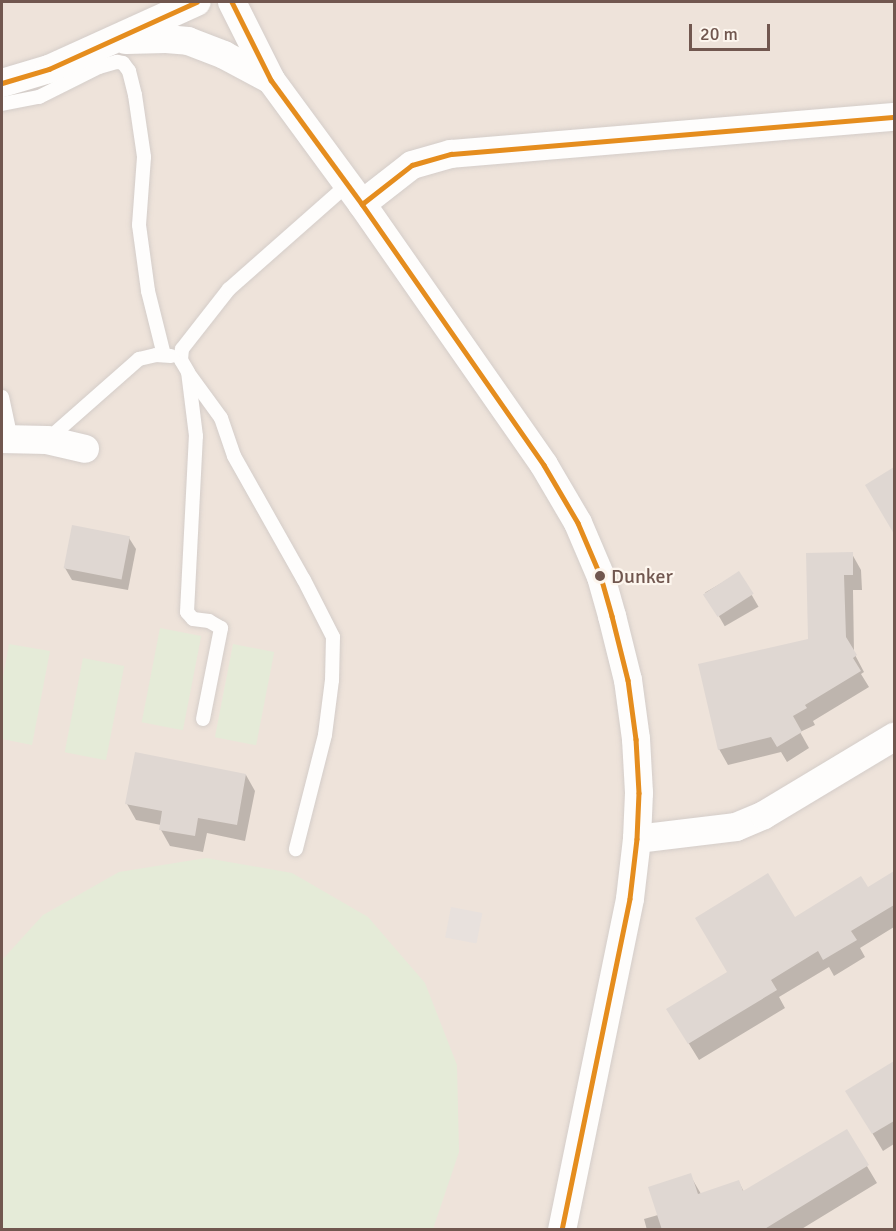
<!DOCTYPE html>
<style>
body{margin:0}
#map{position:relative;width:896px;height:1231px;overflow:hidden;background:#f6f1ec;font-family:Signika,sans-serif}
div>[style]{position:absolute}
.residential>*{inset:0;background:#eee3da;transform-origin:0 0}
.industrial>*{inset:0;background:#e8e1dd;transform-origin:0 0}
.green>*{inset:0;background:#e5ebd8;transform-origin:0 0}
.shadow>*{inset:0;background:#0003;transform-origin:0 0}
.building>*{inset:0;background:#dfd7d2;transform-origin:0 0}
.roads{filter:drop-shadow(0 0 2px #d4cdc9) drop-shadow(0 0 2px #d4cdc9)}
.lane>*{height:14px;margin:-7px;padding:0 7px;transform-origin:7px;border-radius:7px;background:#fefdfc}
.street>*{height:28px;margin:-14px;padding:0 14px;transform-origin:14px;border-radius:14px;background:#fefdfc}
.bus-1>*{height:4.5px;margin:-2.25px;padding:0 2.25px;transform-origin:2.25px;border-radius:2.25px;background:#e58d1e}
.dots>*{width:16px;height:16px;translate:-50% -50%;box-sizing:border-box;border:3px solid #fdf6ee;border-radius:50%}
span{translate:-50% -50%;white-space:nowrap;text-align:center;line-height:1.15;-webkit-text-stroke:4.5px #fdf6ee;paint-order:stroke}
.bus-label{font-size:20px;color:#71574f}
.left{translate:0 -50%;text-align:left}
.frame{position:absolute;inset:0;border:3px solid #71574f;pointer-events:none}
.scale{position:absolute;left:689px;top:24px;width:81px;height:27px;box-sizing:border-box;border:3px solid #71574f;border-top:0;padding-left:8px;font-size:18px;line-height:21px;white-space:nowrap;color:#71574f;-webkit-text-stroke:4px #fdf6ee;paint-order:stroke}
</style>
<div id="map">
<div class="residential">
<i style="left:2px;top:2px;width:892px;height:1227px"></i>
</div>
<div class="industrial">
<i style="left:451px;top:907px;width:32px;height:31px;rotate:11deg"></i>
</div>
<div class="green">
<i style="left:160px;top:628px;width:42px;height:96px;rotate:11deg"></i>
<i style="clip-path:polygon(9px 644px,50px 651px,32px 745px,2px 739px,2px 683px)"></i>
<i style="left:233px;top:644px;width:42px;height:95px;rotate:11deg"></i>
<i style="left:83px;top:658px;width:42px;height:96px;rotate:11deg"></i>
<i style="clip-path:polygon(206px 858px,292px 873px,368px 917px,425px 983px,457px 1065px,459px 1152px,433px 1229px,2px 1229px,2px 960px,43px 915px,119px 872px)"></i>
</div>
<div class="shadow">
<i style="clip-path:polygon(894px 469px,894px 522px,890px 524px,867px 485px)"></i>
<i style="clip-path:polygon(129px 538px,136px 549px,128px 590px,72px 580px,65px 568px)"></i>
<i style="clip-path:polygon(852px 554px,861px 570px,862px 590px,853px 590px,854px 653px,864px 672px,861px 674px,869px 687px,813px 721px,815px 725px,800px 732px,809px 748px,787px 762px,781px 752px,728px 765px,719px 749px,809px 640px)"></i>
<i style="left:739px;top:573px;width:39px;height:39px;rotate:60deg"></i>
<i style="clip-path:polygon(246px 775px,255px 791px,245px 841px,207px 833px,203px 852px,170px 846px,161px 830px,161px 825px,136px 820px,127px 804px)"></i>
<i style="clip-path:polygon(894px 873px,894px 927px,860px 948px,865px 957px,834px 976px,829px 967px,779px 997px,785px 1008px,699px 1060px,678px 1026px,729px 972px,794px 919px,868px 889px)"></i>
<i style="clip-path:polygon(894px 1063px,894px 1144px,883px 1151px,847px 1091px)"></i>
<i style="clip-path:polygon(846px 1131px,877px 1183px,800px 1230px,647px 1230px,644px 1219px,658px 1215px,690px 1175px,701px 1194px,739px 1182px,744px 1192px)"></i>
</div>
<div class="building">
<i style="clip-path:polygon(894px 467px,894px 534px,865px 485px)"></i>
<i style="left:72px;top:525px;width:59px;height:44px;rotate:11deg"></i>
<i style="clip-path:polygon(853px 552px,853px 575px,844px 575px,846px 637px,857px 655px,853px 658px,861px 671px,805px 705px,807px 708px,793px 716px,802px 732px,777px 747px,771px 737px,718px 750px,698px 664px,808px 639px,806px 553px)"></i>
<i style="left:739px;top:571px;width:27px;height:43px;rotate:57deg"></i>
<i style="clip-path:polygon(135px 752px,246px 774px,237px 825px,198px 818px,195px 836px,159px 830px,162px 811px,125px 804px)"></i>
<i style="clip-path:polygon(894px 871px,894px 905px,851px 931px,857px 940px,823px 960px,818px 951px,771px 980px,777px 990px,688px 1044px,666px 1009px,727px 972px,695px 918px,768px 873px,795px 917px,861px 876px,868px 887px)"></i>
<i style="clip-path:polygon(894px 1061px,894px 1121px,872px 1134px,845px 1091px)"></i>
<i style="clip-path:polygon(847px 1129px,869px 1165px,763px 1230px,662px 1230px,648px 1187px,691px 1173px,698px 1194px,739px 1180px,743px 1191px)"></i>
</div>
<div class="roads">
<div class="lane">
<i style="left:2px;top:104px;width:38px;rotate:-11deg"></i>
<i style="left:39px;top:97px;width:67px;rotate:-26.6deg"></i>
<i style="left:99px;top:67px;width:19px;rotate:-16deg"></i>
<i style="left:117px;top:62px;width:6px;rotate:9deg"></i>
<i style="left:123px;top:63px;width:10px;rotate:53deg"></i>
<i style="left:129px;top:71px;width:25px;rotate:76deg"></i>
<i style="left:135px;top:95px;width:63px;rotate:81.7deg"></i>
<i style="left:144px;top:157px;width:68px;rotate:94.2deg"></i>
<i style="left:139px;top:225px;width:67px;rotate:82.2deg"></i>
<i style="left:148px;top:291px;width:66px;rotate:76deg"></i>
<i style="left:189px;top:374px;width:54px;rotate:54deg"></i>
<i style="left:221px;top:418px;width:40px;rotate:71.1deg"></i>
<i style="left:234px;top:456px;width:142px;rotate:60.6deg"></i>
<i style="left:304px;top:580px;width:64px;rotate:63deg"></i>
<i style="left:333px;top:637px;width:43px;rotate:91.3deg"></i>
<i style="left:332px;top:680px;width:55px;rotate:97.3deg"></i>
<i style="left:325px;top:735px;width:118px;rotate:104.3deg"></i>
<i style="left:2px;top:397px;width:43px;rotate:77.9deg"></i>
<i style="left:47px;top:440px;width:123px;rotate:-41.4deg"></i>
<i style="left:139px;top:359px;width:17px;rotate:-13deg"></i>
<i style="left:156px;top:355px;width:15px;rotate:4deg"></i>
<i style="left:203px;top:719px;width:93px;rotate:-78.8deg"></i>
<i style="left:221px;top:628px;width:14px;rotate:-150deg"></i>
<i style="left:209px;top:621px;width:16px;rotate:-173deg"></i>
<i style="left:193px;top:619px;width:9px;rotate:-131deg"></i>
<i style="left:187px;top:612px;width:176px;rotate:-87.1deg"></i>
<i style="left:196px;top:436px;width:64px;rotate:-97.1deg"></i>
<i style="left:188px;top:372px;width:14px;rotate:-120deg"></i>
<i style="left:181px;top:360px;width:11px;rotate:-85deg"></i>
<i style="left:182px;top:349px;width:76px;rotate:-51.9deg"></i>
<i style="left:229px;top:289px;width:159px;rotate:-41.4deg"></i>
</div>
<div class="street">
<i style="left:232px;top:2px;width:87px;rotate:63.4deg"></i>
<i style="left:271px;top:80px;width:154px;rotate:53.7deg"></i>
<i style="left:362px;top:204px;width:318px;rotate:55.1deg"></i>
<i style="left:544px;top:465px;width:67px;rotate:59.6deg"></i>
<i style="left:578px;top:523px;width:59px;rotate:66.9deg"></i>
<i style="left:601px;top:577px;width:41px;rotate:74.2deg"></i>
<i style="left:612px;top:616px;width:66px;rotate:76deg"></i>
<i style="left:628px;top:680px;width:60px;rotate:82.3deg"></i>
<i style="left:636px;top:739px;width:54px;rotate:86.8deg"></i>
<i style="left:639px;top:793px;width:46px;rotate:92.5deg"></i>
<i style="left:637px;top:839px;width:60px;rotate:96.7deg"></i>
<i style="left:630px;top:899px;width:338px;rotate:101.6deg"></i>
<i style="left:126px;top:40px;width:40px;rotate:-1.4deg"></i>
<i style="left:166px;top:39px;width:22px;rotate:5deg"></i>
<i style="left:188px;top:41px;width:39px;rotate:21deg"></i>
<i style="left:224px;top:55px;width:53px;rotate:28deg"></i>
<i style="left:2px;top:83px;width:49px;rotate:-16.6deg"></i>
<i style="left:49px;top:69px;width:162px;rotate:-24.4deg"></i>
<i style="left:362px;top:204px;width:63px;rotate:-38deg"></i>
<i style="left:412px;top:165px;width:41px;rotate:-15.8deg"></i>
<i style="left:451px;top:154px;width:445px;rotate:-4.8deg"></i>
<i style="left:2px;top:439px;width:45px;rotate:1.3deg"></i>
<i style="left:47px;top:440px;width:39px;rotate:13deg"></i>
<i style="left:637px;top:839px;width:100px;rotate:-6.9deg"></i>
<i style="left:736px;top:827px;width:30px;rotate:-23deg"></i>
<i style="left:764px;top:815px;width:152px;rotate:-31deg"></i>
</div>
</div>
<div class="bus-1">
<i style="left:232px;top:2px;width:87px;rotate:63.4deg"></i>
<i style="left:271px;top:80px;width:154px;rotate:53.7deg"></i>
<i style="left:362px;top:204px;width:318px;rotate:55.1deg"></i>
<i style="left:544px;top:465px;width:67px;rotate:59.6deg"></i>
<i style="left:578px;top:523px;width:59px;rotate:66.9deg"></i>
<i style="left:601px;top:577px;width:41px;rotate:74.2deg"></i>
<i style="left:612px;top:616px;width:66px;rotate:76deg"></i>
<i style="left:628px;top:680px;width:60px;rotate:82.3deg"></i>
<i style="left:636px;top:739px;width:54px;rotate:86.8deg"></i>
<i style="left:639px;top:793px;width:46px;rotate:92.5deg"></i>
<i style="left:637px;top:839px;width:60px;rotate:96.7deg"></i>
<i style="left:630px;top:899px;width:338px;rotate:101.6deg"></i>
<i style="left:2px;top:83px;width:49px;rotate:-16.6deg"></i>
<i style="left:49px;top:69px;width:162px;rotate:-24.4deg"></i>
<i style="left:362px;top:204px;width:63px;rotate:-38deg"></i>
<i style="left:412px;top:165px;width:41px;rotate:-15.8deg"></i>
<i style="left:451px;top:154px;width:445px;rotate:-4.8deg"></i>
</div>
<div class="dots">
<i style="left:600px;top:576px;background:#71574f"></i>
</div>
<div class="bus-label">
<span class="left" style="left:611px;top:576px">Dunker</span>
</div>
<div class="frame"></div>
<div class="scale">20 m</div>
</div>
